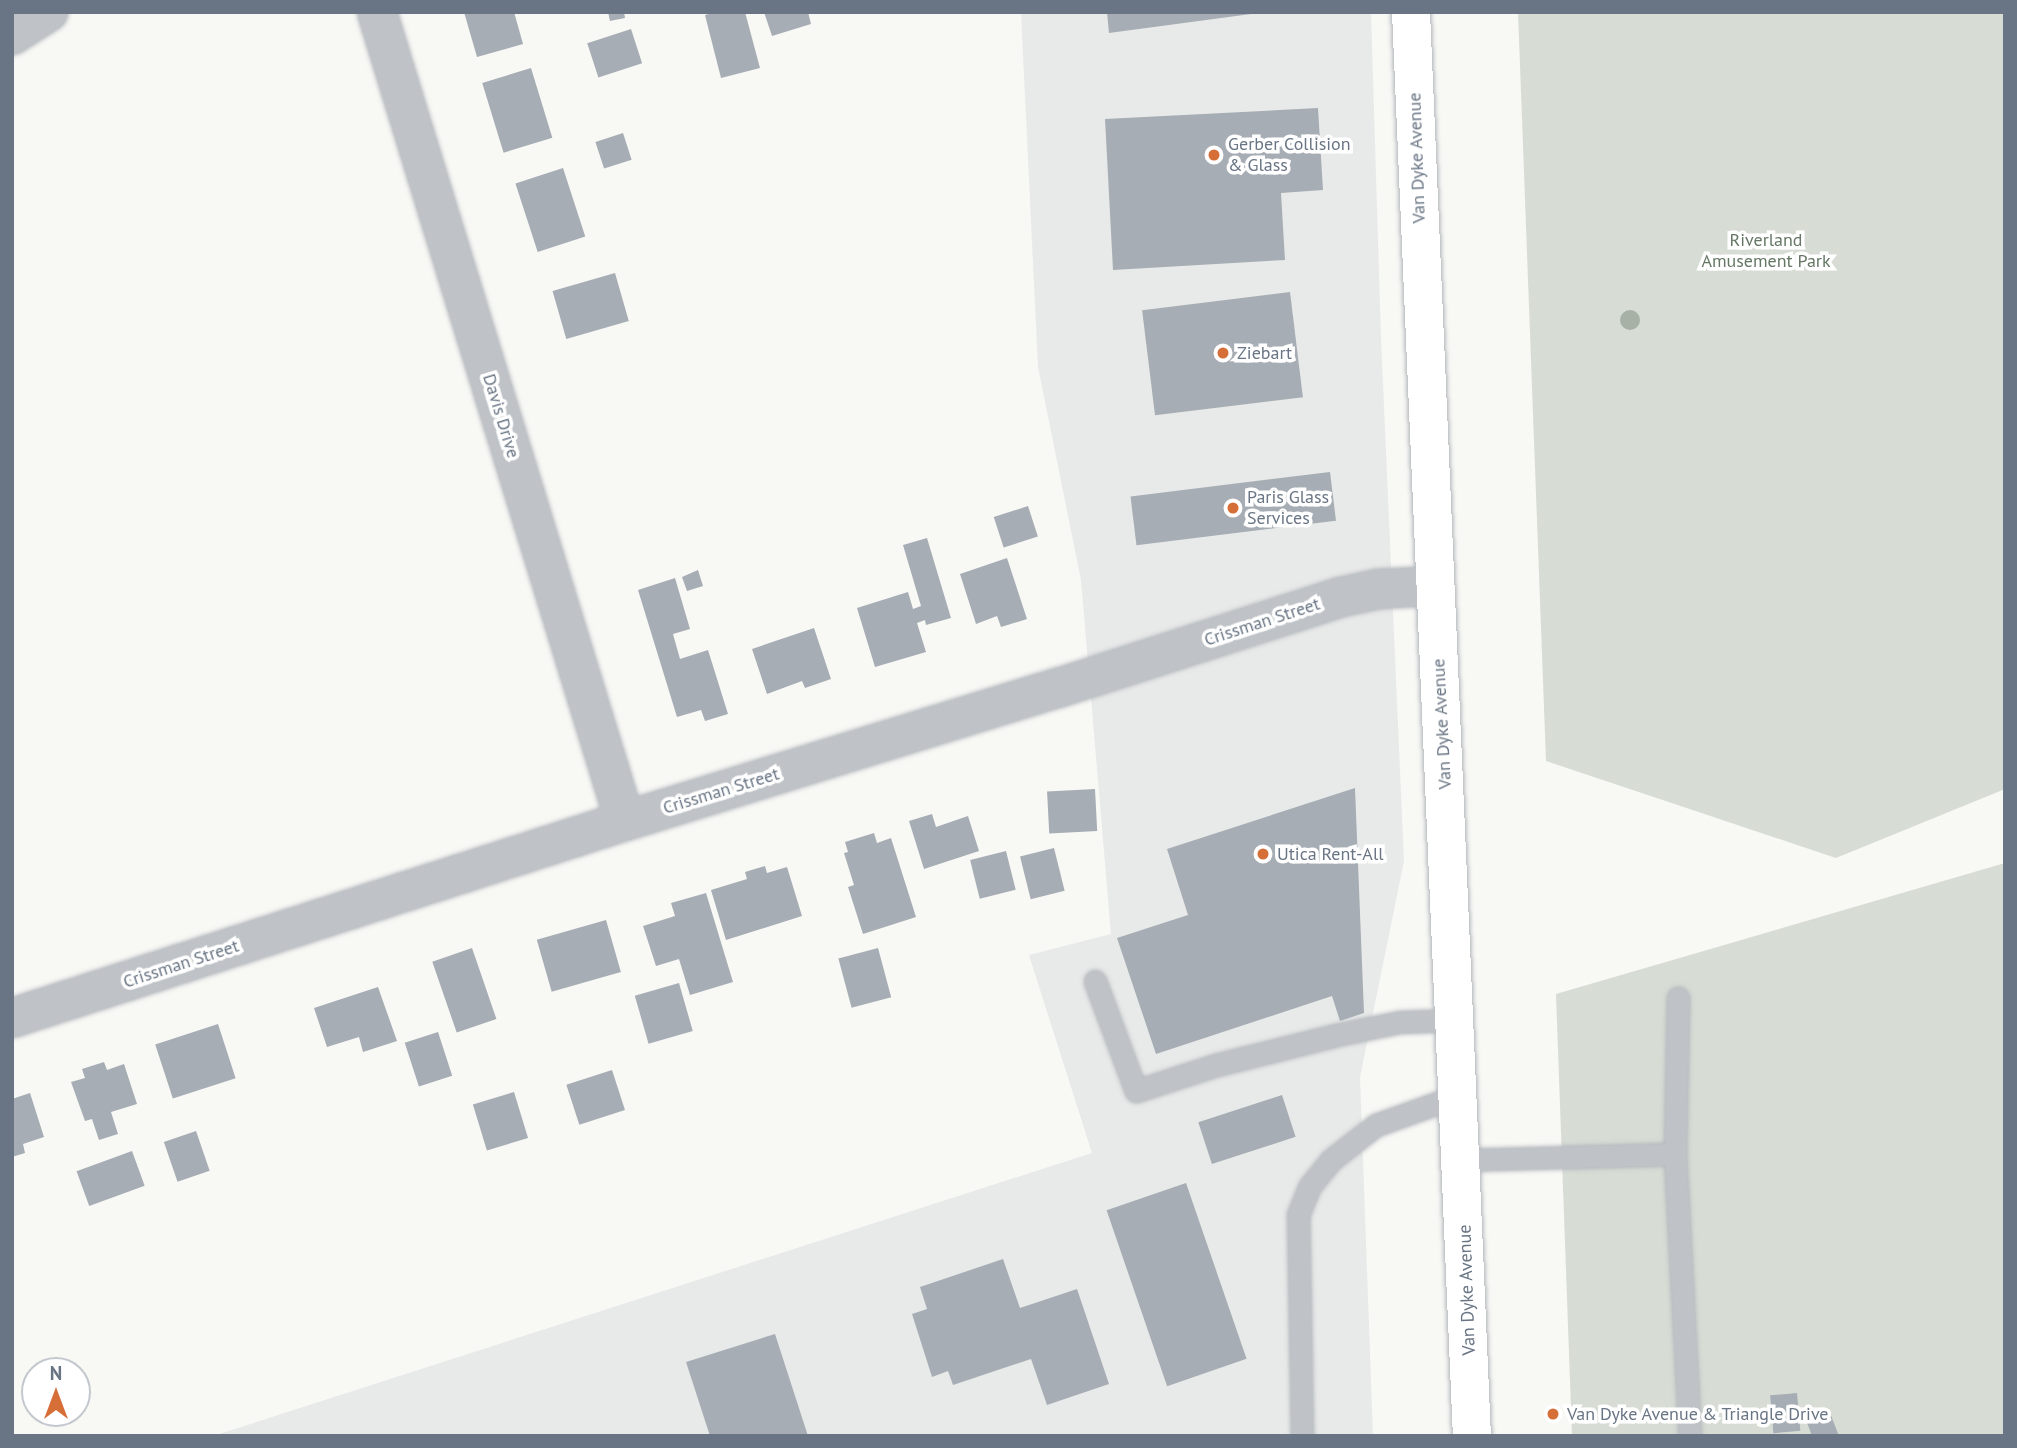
<!DOCTYPE html>
<style>
body{margin:0}
#map{position:relative;width:2017px;height:1448px;overflow:hidden;background:#f8f8f5;font-family:"PT Sans",sans-serif}
div>[style]{position:absolute}
.built>*{inset:0;background:#e8eae9}
.green>*{inset:0;background:#d7dcd5}
.building>*{inset:0;background:#a7adb4;transform-origin:0 0}
.roads{filter:drop-shadow(0 0 2px #b4b8bd) drop-shadow(0 0 2px #b4b8bd)}
.service>*{height:21px;margin:-10.5px;padding:0 10.5px;transform-origin:10.5px;border-radius:10.5px;background:#bfc3c7}
.minor>*{height:38px;margin:-19px;padding:0 19px;transform-origin:19px;border-radius:19px;background:#bfc3c7}
.secondary>*{height:38px;margin:-19px;padding:0 19px;transform-origin:19px;border-radius:19px;background:#fff}
.trees>*{width:20px;height:20px;margin:-10px;border-radius:50%;background:#a7b1a5}
.dots>*{width:19px;height:19px;translate:-50% -50%;box-sizing:border-box;border:4px solid #fff;border-radius:50%}
span{translate:-50% -50%;white-space:nowrap;text-align:center;line-height:1.15;-webkit-text-stroke:7px #fff;paint-order:stroke}
.poi-label{font-size:18px;color:#697584}
.left{translate:0 -50%;text-align:left}
.street-label{font-size:18px;color:#697584}
.park-label{font-size:18px;color:#657764}
.frame{position:absolute;inset:0;border:14px solid #697584;pointer-events:none}
.north{position:absolute;left:21px;top:1357px;width:70px;height:70px;box-sizing:border-box;background:#fff;border:2px solid #c3c8ce;border-radius:50%;rotate:0deg;font-size:19px;font-weight:700;line-height:28px;text-align:center;color:#697584}
.north::after{content:'';display:block;margin:auto;width:24px;height:32px;background:#d66e37;clip-path:polygon(50% 0,100% 100%,50% 72%,0 100%)}
</style>
<div id="map">
<div class="built">
<i style="clip-path:polygon(1021px 12px,1371px 12px,1381px 339px,1404px 861px,1360px 1077px,1373px 1436px,213px 1436px,1092px 1153px,1029px 955px,1111px 934px,1081px 580px,1038px 367px)"></i>
</div>
<div class="green">
<i style="clip-path:polygon(1518px 12px,2005px 12px,2005px 789px,1836px 858px,1546px 761px)"></i>
<i style="clip-path:polygon(2005px 863px,2005px 1436px,1572px 1436px,1556px 994px)"></i>
</div>
<div class="building">
<i style="clip-path:polygon(464px 12px,514px 12px,523px 44px,477px 57px)"></i>
<i style="clip-path:polygon(608px 12px,624px 12px,625px 18px,610px 21px)"></i>
<i style="clip-path:polygon(716px 12px,745px 12px,760px 68px,721px 78px,705px 15px)"></i>
<i style="clip-path:polygon(764px 12px,808px 12px,811px 24px,772px 36px)"></i>
<i style="clip-path:polygon(1107px 12px,1251px 12px,1251px 14px,1109px 33px)"></i>
<i style="left:631px;top:29px;width:36px;height:46px;rotate:72deg"></i>
<i style="left:531px;top:68px;width:73px;height:51px;rotate:73deg"></i>
<i style="clip-path:polygon(1318px 108px,1323px 190px,1281px 193px,1285px 260px,1113px 270px,1105px 119px)"></i>
<i style="left:623px;top:133px;width:28px;height:29px;rotate:72deg"></i>
<i style="left:563px;top:168px;width:72px;height:50px;rotate:72deg"></i>
<i style="left:615px;top:273px;width:50px;height:65px;rotate:74deg"></i>
<i style="left:1290px;top:292px;width:106px;height:149px;rotate:83deg"></i>
<i style="left:1330px;top:472px;width:49px;height:201px;rotate:83deg"></i>
<i style="left:1028px;top:506px;width:32px;height:36px;rotate:72deg"></i>
<i style="clip-path:polygon(927px 538px,951px 618px,926px 625px,925px 620px,917px 623px,926px 652px,875px 667px,857px 608px,908px 592px,913px 609px,921px 606px,903px 545px)"></i>
<i style="clip-path:polygon(1007px 558px,1027px 619px,1001px 627px,997px 616px,976px 624px,960px 574px)"></i>
<i style="clip-path:polygon(698px 570px,703px 586px,687px 591px,682px 577px)"></i>
<i style="clip-path:polygon(675px 578px,690px 629px,673px 634px,680px 659px,708px 650px,728px 714px,705px 721px,701px 710px,677px 717px,638px 590px)"></i>
<i style="clip-path:polygon(814px 628px,831px 679px,805px 688px,802px 681px,767px 694px,752px 649px)"></i>
<i style="clip-path:polygon(1355px 788px,1364px 1013px,1340px 1021px,1332px 996px,1156px 1054px,1117px 938px,1188px 915px,1167px 849px)"></i>
<i style="left:1095px;top:789px;width:42px;height:48px;rotate:87deg"></i>
<i style="clip-path:polygon(932px 814px,936px 827px,968px 816px,979px 851px,924px 869px,909px 821px)"></i>
<i style="clip-path:polygon(874px 833px,877px 843px,891px 838px,916px 917px,863px 934px,848px 887px,854px 885px,844px 853px,848px 852px,845px 842px)"></i>
<i style="left:1054px;top:848px;width:44px;height:35px;rotate:76deg"></i>
<i style="left:1006px;top:851px;width:40px;height:37px;rotate:76deg"></i>
<i style="clip-path:polygon(765px 866px,767px 873px,787px 867px,802px 916px,726px 940px,711px 890px,747px 879px,745px 872px)"></i>
<i style="clip-path:polygon(706px 893px,733px 982px,690px 995px,679px 959px,656px 966px,643px 926px,675px 916px,671px 903px)"></i>
<i style="left:606px;top:920px;width:54px;height:72px;rotate:74deg"></i>
<i style="left:472px;top:948px;width:75px;height:42px;rotate:71deg"></i>
<i style="left:878px;top:948px;width:51px;height:41px;rotate:75deg"></i>
<i style="left:679px;top:983px;width:50px;height:46px;rotate:74deg"></i>
<i style="clip-path:polygon(378px 987px,397px 1041px,363px 1052px,359px 1037px,327px 1047px,314px 1008px)"></i>
<i style="left:218px;top:1024px;width:57px;height:66px;rotate:72deg"></i>
<i style="left:438px;top:1032px;width:46px;height:35px;rotate:72deg"></i>
<i style="clip-path:polygon(104px 1062px,107px 1070px,124px 1064px,137px 1104px,111px 1112px,118px 1134px,99px 1140px,92px 1119px,85px 1121px,71px 1082px,85px 1078px,82px 1069px)"></i>
<i style="left:612px;top:1070px;width:42px;height:48px;rotate:72deg"></i>
<i style="left:514px;top:1092px;width:48px;height:43px;rotate:73deg"></i>
<i style="clip-path:polygon(30px 1093px,44px 1137px,23px 1144px,25px 1153px,12px 1157px,12px 1099px)"></i>
<i style="left:1282px;top:1095px;width:44px;height:88px;rotate:72deg"></i>
<i style="left:196px;top:1131px;width:42px;height:34px;rotate:71deg"></i>
<i style="left:132px;top:1151px;width:37px;height:59px;rotate:70deg"></i>
<i style="left:1186px;top:1183px;width:186px;height:84px;rotate:71deg"></i>
<i style="clip-path:polygon(1003px 1259px,1020px 1308px,1077px 1289px,1109px 1384px,1047px 1405px,1031px 1359px,953px 1385px,948px 1371px,932px 1377px,912px 1314px,927px 1309px,920px 1287px)"></i>
<i style="clip-path:polygon(775px 1334px,808px 1436px,710px 1436px,686px 1362px)"></i>
<i style="left:1797px;top:1393px;width:38px;height:27px;rotate:85deg"></i>
<i style="clip-path:polygon(1828px 1408px,1839px 1436px,1812px 1436px,1805px 1417px)"></i>
</div>
<div class="roads">
<div class="service">
<i style="left:1095px;top:981px;width:117px;rotate:69.6deg"></i>
<i style="left:1136px;top:1091px;width:84px;rotate:-18deg"></i>
<i style="left:1216px;top:1065px;width:124px;rotate:-14deg"></i>
<i style="left:1336px;top:1035px;width:65px;rotate:-11.5deg"></i>
<i style="left:1400px;top:1022px;width:57px;rotate:-2deg"></i>
<i style="left:1678px;top:998px;width:156px;rotate:91.1deg"></i>
<i style="left:1675px;top:1154px;width:282px;rotate:87deg"></i>
<i style="left:1462px;top:1160px;width:213px;rotate:-1.6deg"></i>
<i style="left:1302px;top:1436px;width:221px;rotate:-91deg"></i>
<i style="left:1298px;top:1215px;width:31px;rotate:-68deg"></i>
<i style="left:1310px;top:1186px;width:33px;rotate:-51deg"></i>
<i style="left:1331px;top:1160px;width:57px;rotate:-37.9deg"></i>
<i style="left:1376px;top:1125px;width:89px;rotate:-19.7deg"></i>
</div>
<div class="minor">
<i style="left:377px;top:12px;width:846px;rotate:72.96deg"></i>
<i style="left:12px;top:35px;width:43px;rotate:-32.6deg"></i>
<i style="left:12px;top:1018px;width:644px;rotate:-17.82deg"></i>
<i style="left:625px;top:821px;width:453px;rotate:-17.1deg"></i>
<i style="left:1058px;top:688px;width:297px;rotate:-17.8deg"></i>
<i style="left:1341px;top:597px;width:38px;rotate:-12deg"></i>
<i style="left:1378px;top:589px;width:56px;rotate:-3.1deg"></i>
</div>
<div class="secondary">
<i style="left:1411px;top:12px;width:1425px;rotate:87.55deg"></i>
</div>
</div>
<div class="trees">
<i style="left:1630px;top:320px"></i>
</div>
<div class="dots">
<i style="left:1214px;top:155px;background:#d66e37"></i>
<i style="left:1223px;top:353px;background:#d66e37"></i>
<i style="left:1233px;top:508px;background:#d66e37"></i>
<i style="left:1263px;top:854px;background:#d66e37"></i>
<i style="left:1553px;top:1414px;background:#d66e37"></i>
</div>
<div class="poi-label">
<span class="left" style="left:1228px;top:155px">Gerber Collision<br>&amp; Glass</span>
<span class="left" style="left:1237px;top:353px">Ziebart</span>
<span class="left" style="left:1247px;top:508px">Paris Glass<br>Services</span>
<span class="left" style="left:1277px;top:854px">Utica Rent-All</span>
<span class="left" style="left:1567px;top:1414px">Van Dyke Avenue &amp; Triangle Drive</span>
</div>
<div class="street-label">
<span style="left:1417px;top:158px;rotate:-92deg">Van Dyke Avenue</span>
<span style="left:501px;top:416px;rotate:73deg">Davis Drive</span>
<span style="left:1262px;top:622px;rotate:-18deg">Crissman Street</span>
<span style="left:1442px;top:724px;rotate:-93deg">Van Dyke Avenue</span>
<span style="left:721px;top:791px;rotate:-17deg">Crissman Street</span>
<span style="left:181px;top:964px;rotate:-18deg">Crissman Street</span>
<span style="left:1467px;top:1290px;rotate:-92deg">Van Dyke Avenue</span>
</div>
<div class="park-label">
<span style="left:1766px;top:251px">Riverland<br>Amusement Park</span>
</div>
<div class="frame"></div>
<div class="north">N</div>
</div>
